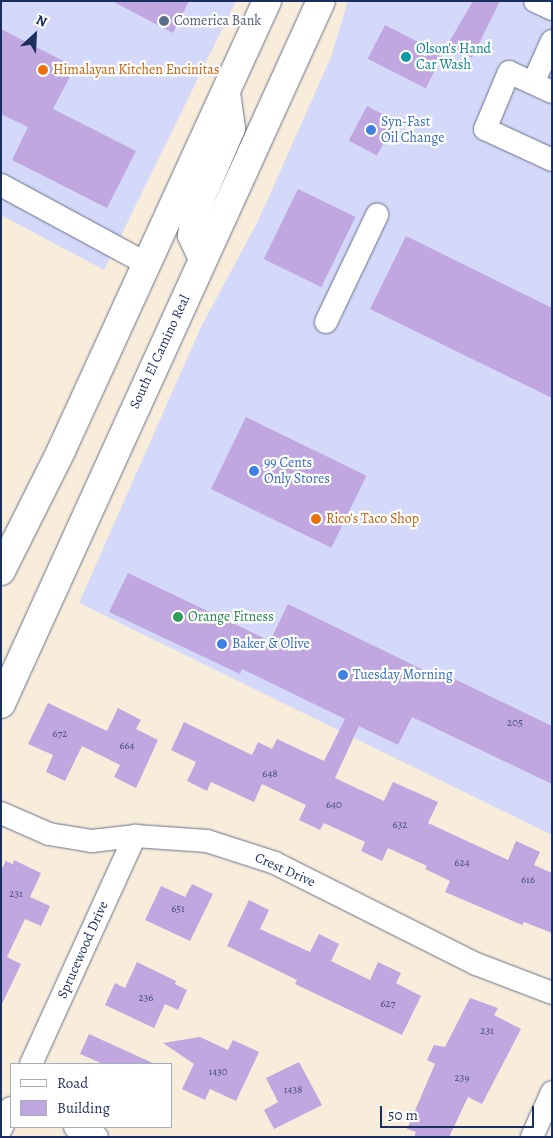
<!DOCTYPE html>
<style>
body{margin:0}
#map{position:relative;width:553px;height:1138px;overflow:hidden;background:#f8ecdb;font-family:Alegreya,serif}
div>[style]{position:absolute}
.built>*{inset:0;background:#d4d8f9}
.building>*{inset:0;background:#c1a7e0;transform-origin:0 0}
.roads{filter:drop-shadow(0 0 1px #68718a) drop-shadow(0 0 1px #68718a)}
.minor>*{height:22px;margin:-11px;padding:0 11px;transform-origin:11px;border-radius:11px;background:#fff}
.major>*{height:28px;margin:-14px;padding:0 14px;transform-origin:14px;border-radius:14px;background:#fff}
.dots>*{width:14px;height:14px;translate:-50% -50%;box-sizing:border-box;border:2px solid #fff;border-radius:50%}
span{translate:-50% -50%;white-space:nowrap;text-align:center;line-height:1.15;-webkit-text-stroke:4.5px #fff;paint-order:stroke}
.number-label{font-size:11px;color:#444d7e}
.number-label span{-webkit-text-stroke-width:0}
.service-label{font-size:14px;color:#4e5e75}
.left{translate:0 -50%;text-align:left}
.culture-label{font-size:14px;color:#0d838f}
.food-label{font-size:14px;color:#c56008}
.shop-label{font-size:14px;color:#366cbe}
.street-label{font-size:14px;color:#1b2f5e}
.leisure-label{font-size:14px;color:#27864d}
.frame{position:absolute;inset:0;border:2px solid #1b2f5e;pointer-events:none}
.legend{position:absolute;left:10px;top:1063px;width:162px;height:65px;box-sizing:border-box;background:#fff;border:1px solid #a4acbf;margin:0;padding:6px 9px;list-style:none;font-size:15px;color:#1b2f5e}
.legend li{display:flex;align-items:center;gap:10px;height:25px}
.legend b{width:25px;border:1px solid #a4acbf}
.north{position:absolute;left:10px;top:10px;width:50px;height:50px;-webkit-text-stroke:4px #fff;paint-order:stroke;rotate:25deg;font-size:14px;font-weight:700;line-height:20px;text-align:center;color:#1b2f5e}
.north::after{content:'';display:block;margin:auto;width:18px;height:22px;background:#1b2f5e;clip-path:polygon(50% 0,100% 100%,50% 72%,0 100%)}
.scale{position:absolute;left:380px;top:1106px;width:154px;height:22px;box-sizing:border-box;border:2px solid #1b2f5e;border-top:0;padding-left:6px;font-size:15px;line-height:18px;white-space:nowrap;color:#1b2f5e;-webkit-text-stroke:4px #fff;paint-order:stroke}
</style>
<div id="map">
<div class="built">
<i style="clip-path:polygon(1px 1px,236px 1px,104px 270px,1px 215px)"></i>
<i style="clip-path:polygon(348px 1px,552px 1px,552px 835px,79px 603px,201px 327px,258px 221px,331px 57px)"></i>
</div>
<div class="building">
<i style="clip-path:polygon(112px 1px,189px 1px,173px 33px)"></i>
<i style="clip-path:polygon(473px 1px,500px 1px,472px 58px,448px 44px)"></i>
<i style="left:385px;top:25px;width:65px;height:38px;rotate:27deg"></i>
<i style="clip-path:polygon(1px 29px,75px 67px,53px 109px,136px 151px,107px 208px,12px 160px,28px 127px,1px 114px)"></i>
<i style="left:367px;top:106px;width:32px;height:39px;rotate:28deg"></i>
<i style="left:298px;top:189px;width:64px;height:78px;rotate:26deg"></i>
<i style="clip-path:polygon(406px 236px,552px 308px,552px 398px,370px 309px)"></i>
<i style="left:246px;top:417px;width:134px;height:80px;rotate:26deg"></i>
<i style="clip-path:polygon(128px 573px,270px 641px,288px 604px,442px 679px,444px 674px,552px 726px,552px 784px,412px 717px,398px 745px,359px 726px,335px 778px,384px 801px,393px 782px,438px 802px,428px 823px,508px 860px,516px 841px,540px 852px,534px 865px,552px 873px,552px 933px,524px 922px,522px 925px,445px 892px,450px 881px,425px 869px,427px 866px,388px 848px,382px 861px,361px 851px,365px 842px,324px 823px,320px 830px,299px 820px,306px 805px,262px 784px,254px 802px,211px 782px,207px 791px,187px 781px,196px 762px,171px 750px,184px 722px,252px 755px,258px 742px,272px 749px,277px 739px,324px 761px,345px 719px,242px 669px,240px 674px,109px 612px)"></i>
<i style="clip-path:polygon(48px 703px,107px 731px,118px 708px,141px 720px,136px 729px,158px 740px,136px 788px,114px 777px,120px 765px,82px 746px,65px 781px,46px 772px,53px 755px,28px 744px)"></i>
<i style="clip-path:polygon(14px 860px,41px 873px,30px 897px,50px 906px,41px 926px,25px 919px,7px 957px,21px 964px,1px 1006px,1px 870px,6px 861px,13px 864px)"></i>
<i style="clip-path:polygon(192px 884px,213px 894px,190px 941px,145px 920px,161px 886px,185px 897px)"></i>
<i style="clip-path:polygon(249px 900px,269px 910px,260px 929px,310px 952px,319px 934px,339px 944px,331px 961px,370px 980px,378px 962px,401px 973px,396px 983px,421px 996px,402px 1035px,295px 984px,297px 980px,227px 946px)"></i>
<i style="clip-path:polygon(137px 962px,176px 981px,175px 984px,187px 990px,178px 1010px,165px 1004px,154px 1028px,105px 1005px,115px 983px,125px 988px)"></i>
<i style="clip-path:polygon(470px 998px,498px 1008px,494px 1015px,521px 1029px,482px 1104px,468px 1097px,449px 1137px,414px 1137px,416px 1132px,407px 1129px,435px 1064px,427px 1060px,434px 1045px,445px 1047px)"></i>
<i style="clip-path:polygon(89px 1034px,155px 1064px,103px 1064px,80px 1054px)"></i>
<i style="clip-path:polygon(200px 1037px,228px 1050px,233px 1040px,259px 1052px,236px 1101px,210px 1089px,205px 1100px,182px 1089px,194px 1064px,163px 1043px)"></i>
<i style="clip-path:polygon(299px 1062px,322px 1105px,274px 1129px,264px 1110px,278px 1102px,266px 1078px)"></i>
</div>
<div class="roads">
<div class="minor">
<i style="left:535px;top:1px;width:19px;rotate:25deg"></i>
<i style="left:533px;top:83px;width:46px;rotate:-65.7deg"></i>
<i style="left:552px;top:92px;width:47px;rotate:-155.1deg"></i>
<i style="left:509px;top:72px;width:62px;rotate:112.8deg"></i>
<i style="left:485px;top:129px;width:74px;rotate:24.8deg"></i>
<i style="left:1px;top:185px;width:166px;rotate:28.4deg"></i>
<i style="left:326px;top:322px;width:119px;rotate:-64.5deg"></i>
<i style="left:1px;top:813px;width:52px;rotate:23.6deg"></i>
<i style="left:49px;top:834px;width:44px;rotate:9.2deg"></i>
<i style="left:92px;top:841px;width:43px;rotate:-6.6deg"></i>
<i style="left:135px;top:836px;width:72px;rotate:4deg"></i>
<i style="left:207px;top:841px;width:71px;rotate:17.9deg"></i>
<i style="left:275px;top:863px;width:225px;rotate:26.7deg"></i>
<i style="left:476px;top:964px;width:81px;rotate:20.9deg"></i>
<i style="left:31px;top:1064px;width:251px;rotate:-65.5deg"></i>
<i style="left:75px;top:1127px;width:24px;rotate:24deg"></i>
<i style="left:1px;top:1129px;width:23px;rotate:-65deg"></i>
<i style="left:532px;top:1137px;width:49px;rotate:-66deg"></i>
</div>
<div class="major">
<i style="left:203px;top:259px;width:26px;rotate:-115deg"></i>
<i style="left:192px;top:235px;width:26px;rotate:-81deg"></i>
<i style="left:196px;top:209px;width:88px;rotate:-66.6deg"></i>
<i style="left:231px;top:128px;width:36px;rotate:-98deg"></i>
<i style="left:1px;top:571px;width:134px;rotate:-63.4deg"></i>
<i style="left:61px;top:451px;width:495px;rotate:-65.4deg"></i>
<i style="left:1px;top:704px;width:772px;rotate:-65.53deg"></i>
</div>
</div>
<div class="dots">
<i style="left:164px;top:21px;background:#5c6f8a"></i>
<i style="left:406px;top:57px;background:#0f9aa8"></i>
<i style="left:43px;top:70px;background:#e8710a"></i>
<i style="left:371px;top:130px;background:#3f7fe0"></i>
<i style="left:254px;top:471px;background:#3f7fe0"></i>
<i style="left:316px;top:519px;background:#e8710a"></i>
<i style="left:178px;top:617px;background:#2e9e5b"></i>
<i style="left:222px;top:644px;background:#3f7fe0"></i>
<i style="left:343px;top:675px;background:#3f7fe0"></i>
</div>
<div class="number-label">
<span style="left:515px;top:723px">205</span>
<span style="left:60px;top:734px">672</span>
<span style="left:127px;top:746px">664</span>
<span style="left:270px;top:774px">648</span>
<span style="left:334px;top:805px">640</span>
<span style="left:400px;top:825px">632</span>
<span style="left:462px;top:863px">624</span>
<span style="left:528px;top:880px">616</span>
<span style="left:16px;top:894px">231</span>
<span style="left:178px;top:909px">651</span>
<span style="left:146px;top:998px">236</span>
<span style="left:388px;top:1004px">627</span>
<span style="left:487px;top:1031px">231</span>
<span style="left:218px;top:1072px">1430</span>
<span style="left:462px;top:1078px">239</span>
<span style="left:293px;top:1090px">1438</span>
</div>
<div class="service-label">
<span class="left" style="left:174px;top:21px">Comerica Bank</span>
</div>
<div class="culture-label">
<span class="left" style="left:416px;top:57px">Olson's Hand<br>Car Wash</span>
</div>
<div class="food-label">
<span class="left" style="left:53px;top:70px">Himalayan Kitchen Encinitas</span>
<span class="left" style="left:326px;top:519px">Rico's Taco Shop</span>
</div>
<div class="shop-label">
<span class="left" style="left:381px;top:130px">Syn-Fast<br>Oil Change</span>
<span class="left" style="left:264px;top:471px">99 Cents<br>Only Stores</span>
<span class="left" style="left:232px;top:644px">Baker &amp; Olive</span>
<span class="left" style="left:353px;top:675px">Tuesday Morning</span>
</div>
<div class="street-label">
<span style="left:160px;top:352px;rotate:-65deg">South El Camino Real</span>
<span style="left:285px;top:870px;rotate:24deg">Crest Drive</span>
<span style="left:83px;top:950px;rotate:-66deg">Sprucewood Drive</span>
</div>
<div class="leisure-label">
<span class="left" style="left:188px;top:617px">Orange Fitness</span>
</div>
<div class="frame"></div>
<ul class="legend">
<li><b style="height:6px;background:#fff"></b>Road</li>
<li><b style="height:14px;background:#c1a7e0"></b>Building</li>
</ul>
<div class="north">N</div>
<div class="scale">50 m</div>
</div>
